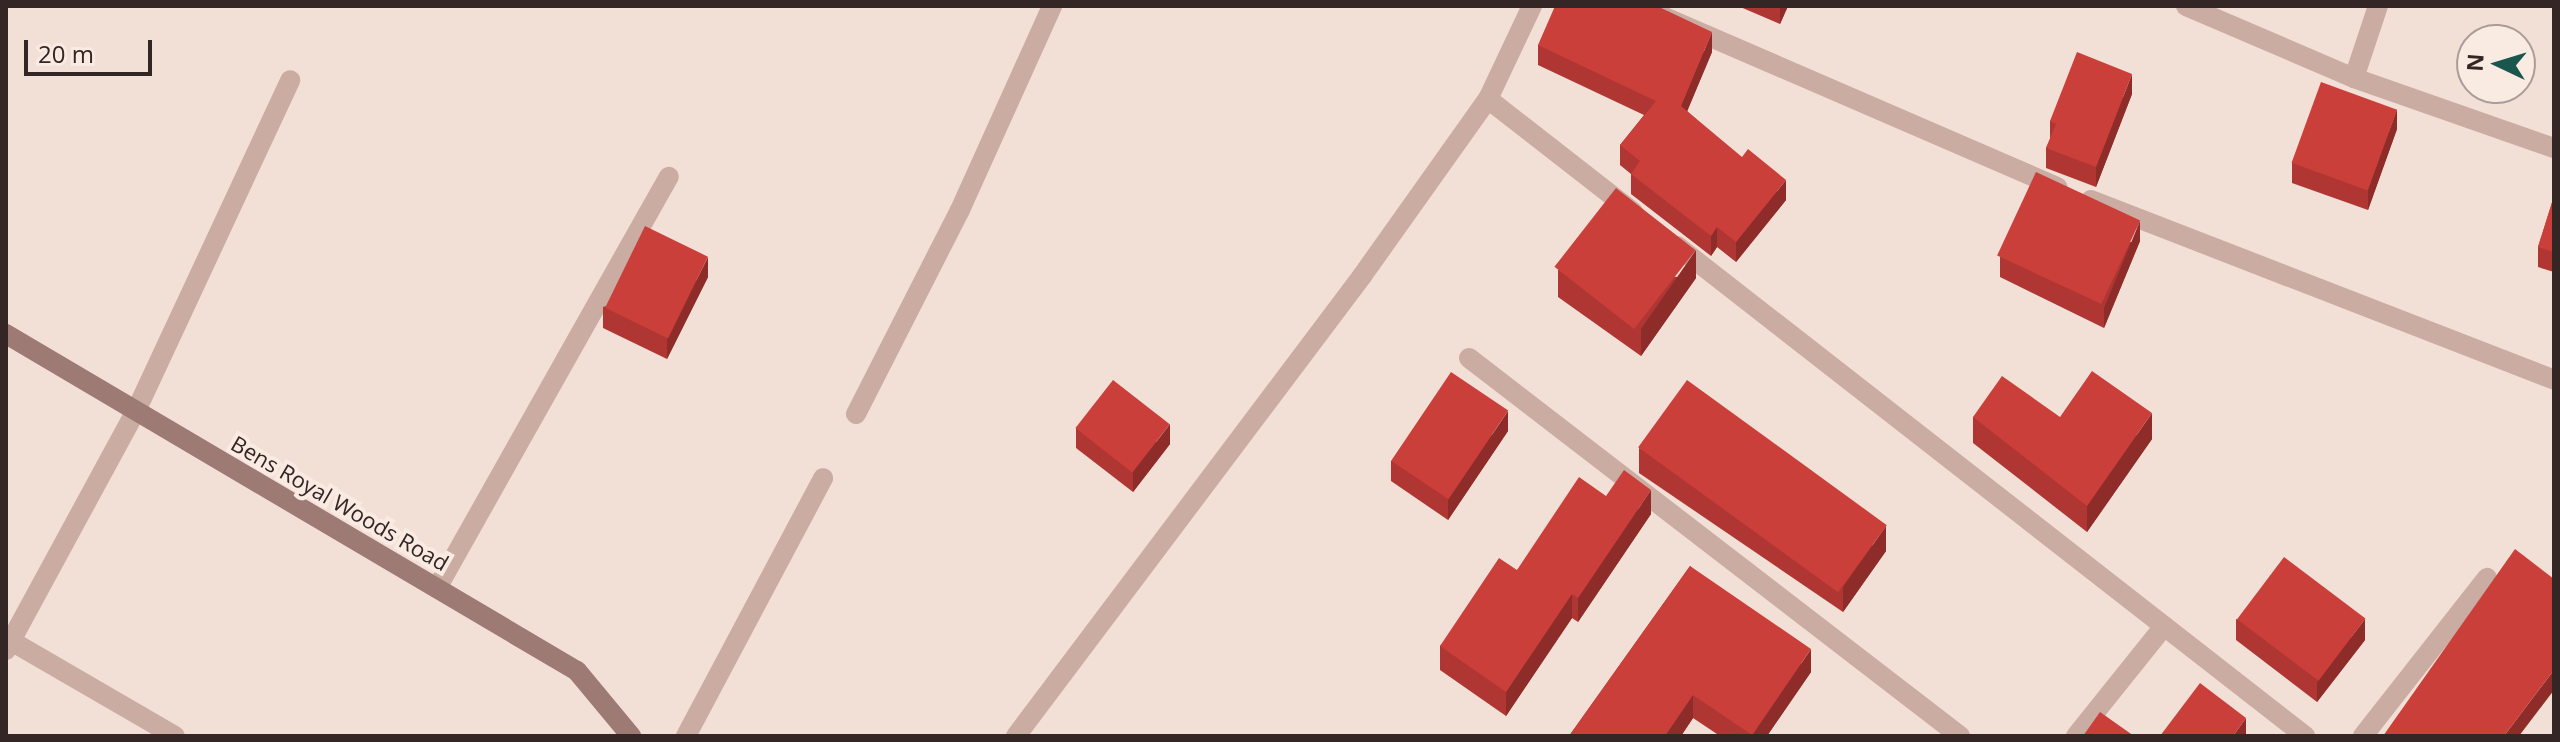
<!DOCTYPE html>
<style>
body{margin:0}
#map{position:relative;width:2560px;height:742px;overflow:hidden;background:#f2dfd6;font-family:"Open Sans",sans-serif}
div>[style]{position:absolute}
.street>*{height:20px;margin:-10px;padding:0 10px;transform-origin:10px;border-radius:10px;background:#caaca2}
.secondary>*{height:20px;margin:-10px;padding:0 10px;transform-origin:10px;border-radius:10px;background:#9d7a73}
.wall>*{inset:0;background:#af3633}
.shaded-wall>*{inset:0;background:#8e2c29}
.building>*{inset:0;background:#cb3f3b;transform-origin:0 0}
span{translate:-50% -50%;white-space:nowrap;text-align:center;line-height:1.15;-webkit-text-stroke:8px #f9eae2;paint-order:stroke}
.street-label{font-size:22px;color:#342625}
.frame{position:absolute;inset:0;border:8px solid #342625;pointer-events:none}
.north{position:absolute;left:2456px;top:24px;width:80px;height:80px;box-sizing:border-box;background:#f9eae2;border:2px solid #aa9c96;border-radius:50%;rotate:274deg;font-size:22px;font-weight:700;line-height:32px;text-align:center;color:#342625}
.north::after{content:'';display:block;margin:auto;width:28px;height:36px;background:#19564d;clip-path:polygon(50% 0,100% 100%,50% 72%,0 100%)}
.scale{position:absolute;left:24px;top:40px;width:128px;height:36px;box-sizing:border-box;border:4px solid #342625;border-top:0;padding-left:10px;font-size:24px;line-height:28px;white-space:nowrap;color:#342625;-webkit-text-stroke:6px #f9eae2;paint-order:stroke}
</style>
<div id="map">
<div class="street">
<i style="left:1639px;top:6px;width:456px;rotate:23.4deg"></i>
<i style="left:2186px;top:6px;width:183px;rotate:23.2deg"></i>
<i style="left:2354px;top:78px;width:212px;rotate:19.3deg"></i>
<i style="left:2354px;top:78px;width:76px;rotate:-71.6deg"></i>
<i style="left:1488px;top:99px;width:184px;rotate:37.9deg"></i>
<i style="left:2091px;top:200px;width:497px;rotate:21.2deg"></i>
<i style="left:1677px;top:246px;width:797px;rotate:37.96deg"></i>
<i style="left:1469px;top:358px;width:620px;rotate:37.59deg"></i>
<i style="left:856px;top:414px;width:229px;rotate:-63deg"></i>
<i style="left:960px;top:210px;width:224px;rotate:-65.7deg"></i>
<i style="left:437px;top:588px;width:472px;rotate:-60.6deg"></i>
<i style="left:6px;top:638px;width:195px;rotate:30.1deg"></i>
<i style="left:6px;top:650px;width:272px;rotate:-61.5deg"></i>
<i style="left:136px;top:411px;width:365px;rotate:-65deg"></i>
<i style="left:686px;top:736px;width:292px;rotate:-62deg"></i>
<i style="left:1016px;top:736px;width:576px;rotate:-53.05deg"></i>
<i style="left:1362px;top:276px;width:217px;rotate:-54.6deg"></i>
<i style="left:1488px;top:99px;width:103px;rotate:-64.7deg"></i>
<i style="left:2076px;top:736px;width:141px;rotate:-51.3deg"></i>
<i style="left:2363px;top:736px;width:201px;rotate:-51.9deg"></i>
</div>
<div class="secondary">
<i style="left:6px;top:334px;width:663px;rotate:30.55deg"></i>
<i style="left:577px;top:671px;width:85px;rotate:50.3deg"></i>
</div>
<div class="wall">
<i style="clip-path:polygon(1738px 6px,1788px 6px,1780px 24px)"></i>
<i style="clip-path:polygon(1538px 45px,1712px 52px,1687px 111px,1786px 200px,1736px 262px,1717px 247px,1711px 256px,1631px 194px,1631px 174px,1620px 165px,1620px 145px,1644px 115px,1538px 65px)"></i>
<i style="clip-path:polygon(2132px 94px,2096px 187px,2046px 168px,2046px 148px,2050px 139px,2050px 121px)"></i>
<i style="clip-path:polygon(2397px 129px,2368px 210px,2292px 183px,2292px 163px)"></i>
<i style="clip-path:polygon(2554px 196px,2554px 272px,2538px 267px,2538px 247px)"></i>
<i style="clip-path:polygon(2140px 241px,2104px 328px,2000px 277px,2000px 257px)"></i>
<i style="clip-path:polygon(1558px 270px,1696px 278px,1641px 356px,1558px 297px)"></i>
<i style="clip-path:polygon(708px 277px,667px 359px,603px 328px,603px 307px)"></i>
<i style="clip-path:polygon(1973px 417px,2060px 417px,2152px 439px,2087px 532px,1973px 443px)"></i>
<i style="clip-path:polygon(1076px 428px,1170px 444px,1133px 492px,1076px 448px)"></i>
<i style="clip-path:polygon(1508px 431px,1448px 520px,1391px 481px,1391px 461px)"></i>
<i style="clip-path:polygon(1639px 448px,1886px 551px,1843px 612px,1639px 473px)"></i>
<i style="clip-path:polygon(1606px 496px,1651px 514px,1578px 622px,1572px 618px,1506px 716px,1440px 670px,1440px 646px,1517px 570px)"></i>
<i style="clip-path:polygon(1690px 566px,1811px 672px,1767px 736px,1720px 736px,1693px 718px,1681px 736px,1569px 736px)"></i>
<i style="clip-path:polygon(2236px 619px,2365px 640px,2317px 702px,2236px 640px)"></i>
</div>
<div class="shaded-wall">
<i style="clip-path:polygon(1780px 6px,1788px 6px,1780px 24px)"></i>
<i style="clip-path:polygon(1712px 32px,1712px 52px,1681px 126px,1681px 106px)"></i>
<i style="clip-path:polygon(2132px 74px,2132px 94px,2096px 187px,2096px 167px)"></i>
<i style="clip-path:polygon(2397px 109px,2397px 129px,2368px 210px,2368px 190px)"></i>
<i style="clip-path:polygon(1786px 180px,1786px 200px,1736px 262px,1736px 242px)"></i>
<i style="clip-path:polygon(2140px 221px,2140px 241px,2104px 328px,2104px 308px)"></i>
<i style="clip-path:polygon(1717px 227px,1717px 247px,1711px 256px,1711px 236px)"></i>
<i style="clip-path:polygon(1696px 250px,1696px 278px,1641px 356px,1641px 329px)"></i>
<i style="clip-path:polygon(708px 257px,708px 277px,667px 359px,667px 339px)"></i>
<i style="clip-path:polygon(1508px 411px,1508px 431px,1448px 520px,1448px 500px)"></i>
<i style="clip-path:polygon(2152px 413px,2152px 439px,2087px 532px,2087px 506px)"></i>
<i style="clip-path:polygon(1170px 424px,1170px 444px,1133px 492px,1133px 472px)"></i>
<i style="clip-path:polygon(1651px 490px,1651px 514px,1578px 622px,1578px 598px)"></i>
<i style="clip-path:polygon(1886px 526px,1886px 551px,1843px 612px,1843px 587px)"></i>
<i style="clip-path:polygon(1572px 594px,1572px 618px,1506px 716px,1506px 692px)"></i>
<i style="clip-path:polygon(2365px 619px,2365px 640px,2317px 702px,2317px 682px)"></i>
<i style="clip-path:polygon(1811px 649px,1811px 672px,1767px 736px,1752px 736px)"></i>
<i style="clip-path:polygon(2554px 670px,2554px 690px,2519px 736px,2504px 736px)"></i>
<i style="clip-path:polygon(1693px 695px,1693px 718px,1681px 736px,1665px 736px)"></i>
<i style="clip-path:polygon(2246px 718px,2246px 736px,2233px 736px)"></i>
</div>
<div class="building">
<i style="clip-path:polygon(1555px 6px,1657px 6px,1712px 32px,1681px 106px,1742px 157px,1748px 149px,1786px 180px,1736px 242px,1717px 227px,1711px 236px,1631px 174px,1640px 161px,1620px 145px,1656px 101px,1538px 45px)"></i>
<i style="clip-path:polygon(2077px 52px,2132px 74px,2096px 167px,2046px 148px,2056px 124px,2050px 121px)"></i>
<i style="left:2321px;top:82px;width:81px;height:86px;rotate:20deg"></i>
<i style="left:2036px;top:172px;width:115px;height:92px;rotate:25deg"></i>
<i style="left:1616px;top:188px;width:101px;height:100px;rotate:38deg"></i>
<i style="clip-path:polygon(2554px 196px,2554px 252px,2538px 247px)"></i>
<i style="left:645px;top:226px;width:70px;height:91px;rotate:26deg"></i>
<i style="clip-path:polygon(2092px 371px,2152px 413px,2087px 506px,1973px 417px,2002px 376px,2060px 417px)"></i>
<i style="left:1451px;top:372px;width:69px;height:107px;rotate:34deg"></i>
<i style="left:1113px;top:380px;width:72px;height:61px;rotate:38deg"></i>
<i style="left:1687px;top:380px;width:247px;height:83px;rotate:36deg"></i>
<i style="clip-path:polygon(1624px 470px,1651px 490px,1578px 598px,1572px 594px,1506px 692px,1440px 646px,1499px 558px,1517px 570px,1579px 477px,1606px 496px)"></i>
<i style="clip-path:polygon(2515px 549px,2554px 579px,2554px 670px,2504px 736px,2383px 736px)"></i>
<i style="left:2284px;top:557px;width:102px;height:78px;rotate:37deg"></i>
<i style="clip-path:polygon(1690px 566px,1811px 649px,1752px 735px,1693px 695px,1665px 736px,1569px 736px)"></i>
<i style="clip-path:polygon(2200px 683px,2246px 718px,2233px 736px,2160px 736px)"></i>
<i style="clip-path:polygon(2100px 712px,2134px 736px,2083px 736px)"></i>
</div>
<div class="street-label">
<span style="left:340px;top:503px;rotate:30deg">Bens Royal Woods Road</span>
</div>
<div class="frame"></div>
<div class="north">N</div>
<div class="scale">20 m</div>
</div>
